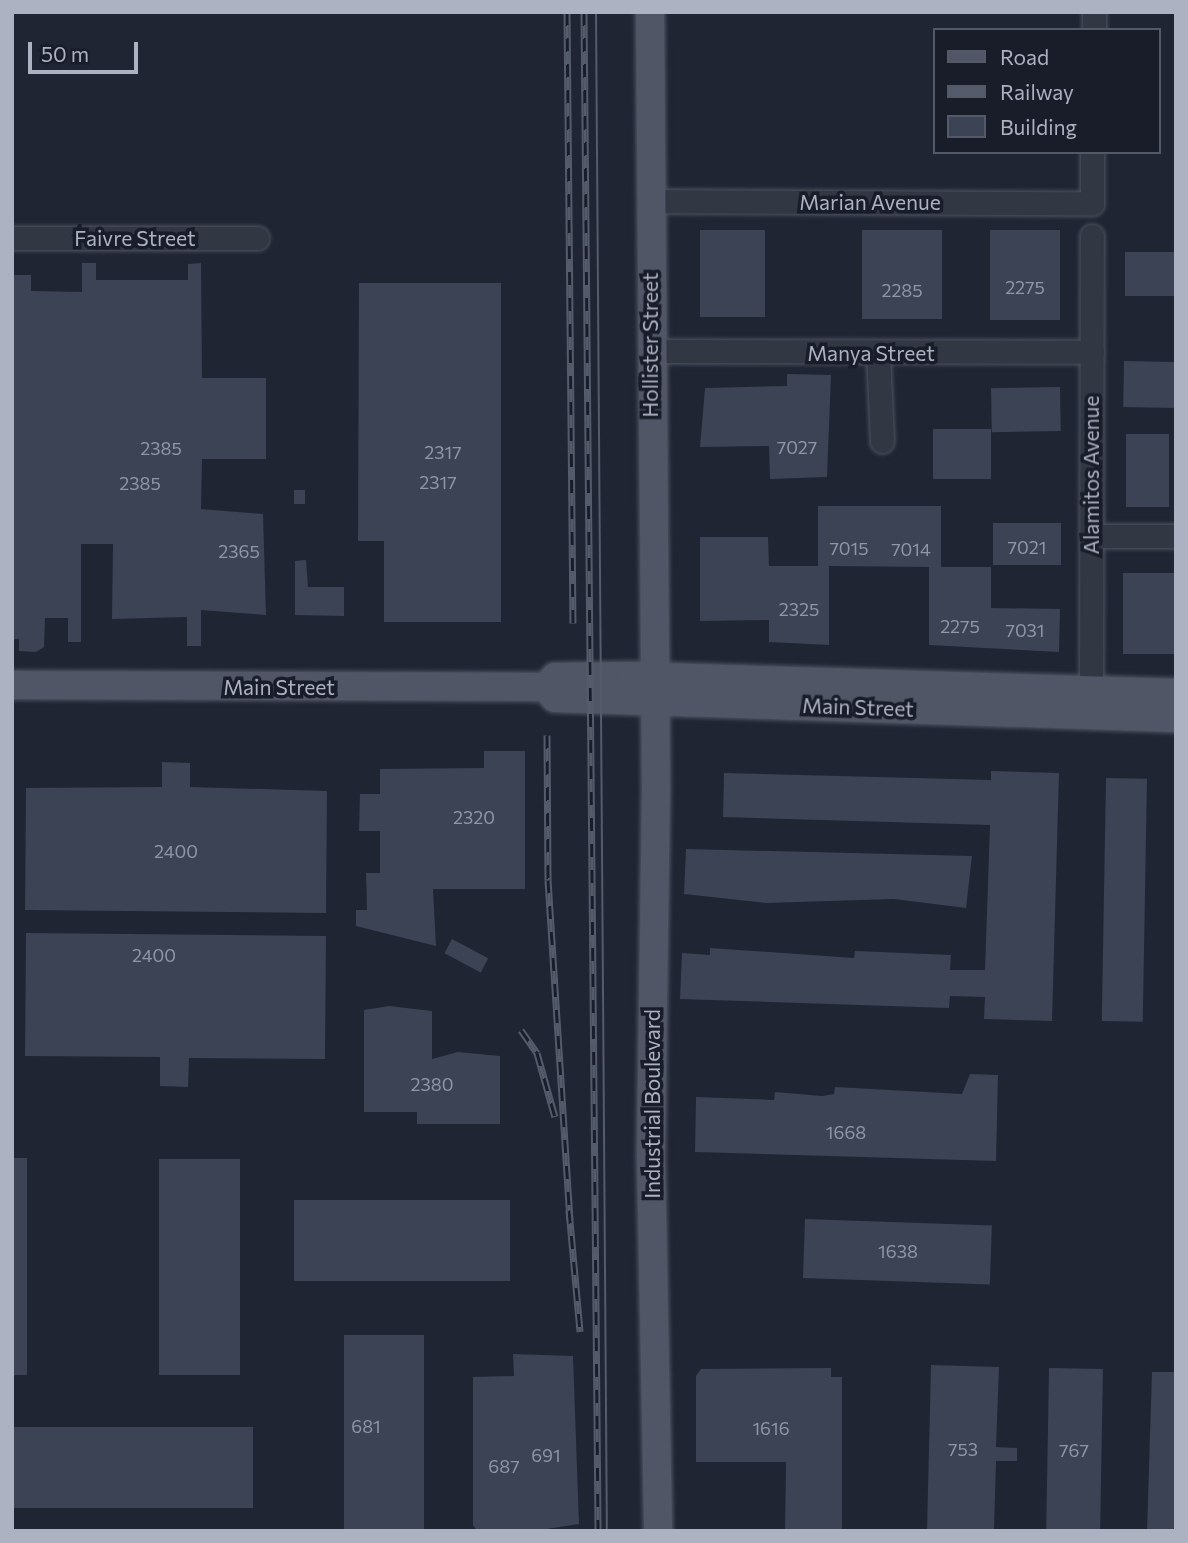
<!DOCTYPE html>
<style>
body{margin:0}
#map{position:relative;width:1188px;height:1543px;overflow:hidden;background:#1f2533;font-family:Commissioner,sans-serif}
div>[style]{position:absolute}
.building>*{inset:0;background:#3b4354;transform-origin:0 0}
.roads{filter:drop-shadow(0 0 2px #4d5260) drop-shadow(0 0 2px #4d5260)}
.minor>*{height:23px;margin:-11.5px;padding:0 11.5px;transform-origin:11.5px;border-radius:11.5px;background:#323744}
.major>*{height:28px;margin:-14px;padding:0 14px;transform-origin:14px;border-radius:14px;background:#505665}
.tram>*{height:2px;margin:-1px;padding:0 1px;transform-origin:1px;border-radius:1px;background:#545b6b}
.rail>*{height:7px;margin-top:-3.5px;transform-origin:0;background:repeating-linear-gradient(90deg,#181d29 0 13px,#545b6b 0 26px);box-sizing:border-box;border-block:2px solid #545b6b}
span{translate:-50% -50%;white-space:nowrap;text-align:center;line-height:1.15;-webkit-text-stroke:7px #181d29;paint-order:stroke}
.number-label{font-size:18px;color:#9096a6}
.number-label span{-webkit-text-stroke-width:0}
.street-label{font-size:21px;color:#acb2c2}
.frame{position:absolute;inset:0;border:14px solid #acb2c2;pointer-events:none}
.legend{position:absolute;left:933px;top:28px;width:228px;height:126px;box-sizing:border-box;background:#181d29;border:2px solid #535966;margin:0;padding:9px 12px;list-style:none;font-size:21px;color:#acb2c2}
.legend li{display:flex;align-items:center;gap:14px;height:35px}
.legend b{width:35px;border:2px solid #535966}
.scale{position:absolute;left:28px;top:42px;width:110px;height:32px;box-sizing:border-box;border:4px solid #acb2c2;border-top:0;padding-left:9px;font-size:21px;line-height:24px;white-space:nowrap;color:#acb2c2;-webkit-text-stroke:5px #181d29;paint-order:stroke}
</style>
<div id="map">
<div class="building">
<i style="left:700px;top:230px;width:65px;height:87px"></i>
<i style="left:862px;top:230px;width:80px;height:89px"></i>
<i style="left:990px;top:230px;width:70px;height:90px"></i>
<i style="left:1125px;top:252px;width:51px;height:44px"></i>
<i style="clip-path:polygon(82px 263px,96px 263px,96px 280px,188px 280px,188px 264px,201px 263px,202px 378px,266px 378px,266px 459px,202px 459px,201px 509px,263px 514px,266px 615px,201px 610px,201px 646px,187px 646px,187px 617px,112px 619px,113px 544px,81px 544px,81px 642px,68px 642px,68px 618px,45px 618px,44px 647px,36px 652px,19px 651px,19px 639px,12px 639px,12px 275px,31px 275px,31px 291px,82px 292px)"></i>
<i style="clip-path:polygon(359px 283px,501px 283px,501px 622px,384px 622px,384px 541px,358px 541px)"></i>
<i style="left:1124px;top:361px;width:52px;height:46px;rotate:1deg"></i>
<i style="clip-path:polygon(787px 374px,831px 375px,827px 477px,770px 479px,769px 446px,700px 447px,705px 388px,787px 386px)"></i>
<i style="left:1060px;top:387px;width:44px;height:69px;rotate:89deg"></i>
<i style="left:933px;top:429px;width:58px;height:50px"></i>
<i style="left:1169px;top:434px;width:73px;height:43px;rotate:90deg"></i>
<i style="left:294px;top:490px;width:11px;height:14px"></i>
<i style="clip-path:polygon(818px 506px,941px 506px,941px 567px,991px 567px,991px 608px,1060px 609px,1059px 652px,929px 645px,929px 567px,829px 566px,829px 645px,769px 642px,769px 620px,700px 621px,700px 537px,768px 537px,769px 566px,818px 566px)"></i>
<i style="left:993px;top:523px;width:68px;height:42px"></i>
<i style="clip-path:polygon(306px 560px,308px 587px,344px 587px,344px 616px,295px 615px,295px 561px)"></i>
<i style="left:1123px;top:573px;width:53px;height:81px"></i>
<i style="clip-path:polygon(484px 751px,525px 751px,525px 889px,433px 889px,436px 946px,356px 926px,356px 910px,367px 910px,366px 873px,380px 873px,380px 831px,359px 831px,360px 794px,380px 794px,380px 769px,484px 768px)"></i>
<i style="clip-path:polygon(162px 762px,190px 763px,190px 787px,327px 791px,326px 913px,25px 910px,26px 788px,162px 787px)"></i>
<i style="clip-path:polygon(991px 771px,1059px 773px,1052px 1021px,984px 1019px,985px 997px,950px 996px,949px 1008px,680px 999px,682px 953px,710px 955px,710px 948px,854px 958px,855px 951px,951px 955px,950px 970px,985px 970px,990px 825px,723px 817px,724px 773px,991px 780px)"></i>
<i style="left:1106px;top:778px;width:41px;height:243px;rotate:1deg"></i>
<i style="clip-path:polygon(686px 849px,972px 856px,966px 908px,894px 899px,766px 903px,684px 894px)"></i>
<i style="clip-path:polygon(26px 933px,326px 936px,325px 1059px,189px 1058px,188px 1087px,160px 1086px,160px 1057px,25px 1056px)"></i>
<i style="left:452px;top:939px;width:41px;height:16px;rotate:28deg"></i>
<i style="clip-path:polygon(389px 1006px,432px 1011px,432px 1059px,458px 1052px,500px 1056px,500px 1124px,417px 1124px,417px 1112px,364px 1112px,364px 1010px)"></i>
<i style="clip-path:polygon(970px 1074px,998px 1075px,996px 1161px,695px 1152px,696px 1097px,774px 1100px,775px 1092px,822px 1096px,834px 1094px,835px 1087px,962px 1094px)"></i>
<i style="left:12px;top:1158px;width:15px;height:217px"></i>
<i style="left:159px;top:1159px;width:81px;height:216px"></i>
<i style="left:294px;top:1200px;width:216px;height:81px"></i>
<i style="left:805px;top:1219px;width:187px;height:59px;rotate:2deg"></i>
<i style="left:344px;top:1335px;width:80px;height:196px"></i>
<i style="clip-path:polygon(513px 1354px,573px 1356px,579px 1524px,534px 1531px,477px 1531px,473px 1525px,473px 1377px,514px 1376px)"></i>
<i style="clip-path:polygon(931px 1365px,999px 1367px,996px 1447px,1017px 1448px,1017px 1461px,996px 1461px,994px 1531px,927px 1531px)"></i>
<i style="clip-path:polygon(831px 1368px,831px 1377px,842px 1377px,842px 1531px,785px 1531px,786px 1462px,696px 1462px,696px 1376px,701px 1369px)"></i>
<i style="left:1049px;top:1368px;width:54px;height:163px;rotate:1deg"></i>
<i style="clip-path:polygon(1152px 1372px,1176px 1372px,1176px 1531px,1147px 1531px)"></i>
<i style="left:12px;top:1427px;width:241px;height:81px"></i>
</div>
<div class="roads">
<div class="minor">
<i style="left:1094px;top:30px;width:18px;rotate:-90deg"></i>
<i style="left:649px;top:201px;width:443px;rotate:0.3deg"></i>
<i style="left:1092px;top:203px;width:51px;rotate:-90deg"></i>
<i style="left:12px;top:238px;width:245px"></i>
<i style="left:650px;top:351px;width:442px;rotate:0.1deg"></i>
<i style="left:878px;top:353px;width:88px;rotate:87.4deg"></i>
<i style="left:1091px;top:536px;width:85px"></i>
<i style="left:1091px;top:705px;width:469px;rotate:-89.9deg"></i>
</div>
<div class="major">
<i style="left:650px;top:12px;width:776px;rotate:89.56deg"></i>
<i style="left:656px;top:788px;width:370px;rotate:90.8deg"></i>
<i style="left:651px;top:1158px;width:373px;rotate:88.9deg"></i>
<i style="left:12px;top:685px;width:534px;rotate:0.21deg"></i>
<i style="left:546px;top:687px;width:13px;rotate:-48deg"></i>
<i style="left:555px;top:677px;width:75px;rotate:-0.8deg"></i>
<i style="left:630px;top:676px;width:546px;rotate:1.78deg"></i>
<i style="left:546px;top:687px;width:14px;rotate:51deg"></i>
<i style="left:555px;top:698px;width:621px;rotate:1.84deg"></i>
</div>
</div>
<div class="tram">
<i style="left:596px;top:12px;width:1519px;rotate:89.59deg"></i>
</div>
<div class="rail">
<i style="left:567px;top:12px;width:611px;rotate:89.44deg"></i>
<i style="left:584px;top:12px;width:1519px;rotate:89.47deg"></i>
<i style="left:547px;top:735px;width:145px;rotate:89.6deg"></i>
<i style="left:548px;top:880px;width:341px;rotate:86.3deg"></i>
<i style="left:521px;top:1030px;width:28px;rotate:55deg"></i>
<i style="left:537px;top:1053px;width:66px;rotate:74.3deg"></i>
<i style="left:569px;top:1210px;width:122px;rotate:84.8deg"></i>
</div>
<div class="number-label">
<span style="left:1025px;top:287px">2275</span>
<span style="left:902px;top:290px">2285</span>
<span style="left:797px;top:447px">7027</span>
<span style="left:161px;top:448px">2385</span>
<span style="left:443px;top:452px">2317</span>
<span style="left:438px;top:482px">2317</span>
<span style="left:140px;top:483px">2385</span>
<span style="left:1027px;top:547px">7021</span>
<span style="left:849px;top:548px">7015</span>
<span style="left:911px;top:549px">7014</span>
<span style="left:239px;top:551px">2365</span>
<span style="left:799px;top:609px">2325</span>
<span style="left:960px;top:626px">2275</span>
<span style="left:1025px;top:630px">7031</span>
<span style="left:474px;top:817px">2320</span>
<span style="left:176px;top:851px">2400</span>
<span style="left:154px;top:955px">2400</span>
<span style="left:432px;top:1084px">2380</span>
<span style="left:846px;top:1132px">1668</span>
<span style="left:898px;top:1251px">1638</span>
<span style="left:366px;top:1426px">681</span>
<span style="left:771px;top:1428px">1616</span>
<span style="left:963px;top:1449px">753</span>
<span style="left:1074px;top:1450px">767</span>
<span style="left:546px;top:1455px">691</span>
<span style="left:504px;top:1466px">687</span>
</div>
<div class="street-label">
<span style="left:870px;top:202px">Marian Avenue</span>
<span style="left:135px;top:238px">Faivre Street</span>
<span style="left:650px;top:345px;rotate:-90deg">Hollister Street</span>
<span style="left:871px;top:353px">Manya Street</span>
<span style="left:1091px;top:475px;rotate:-90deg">Alamitos Avenue</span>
<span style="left:279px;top:687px">Main Street</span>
<span style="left:858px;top:707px;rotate:2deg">Main Street</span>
<span style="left:652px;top:1104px;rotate:-90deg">Industrial Boulevard</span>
</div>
<div class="frame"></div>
<ul class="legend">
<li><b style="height:9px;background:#505665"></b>Road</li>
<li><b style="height:9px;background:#545b6b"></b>Railway</li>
<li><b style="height:19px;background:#3b4354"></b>Building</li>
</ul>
<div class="scale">50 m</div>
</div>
